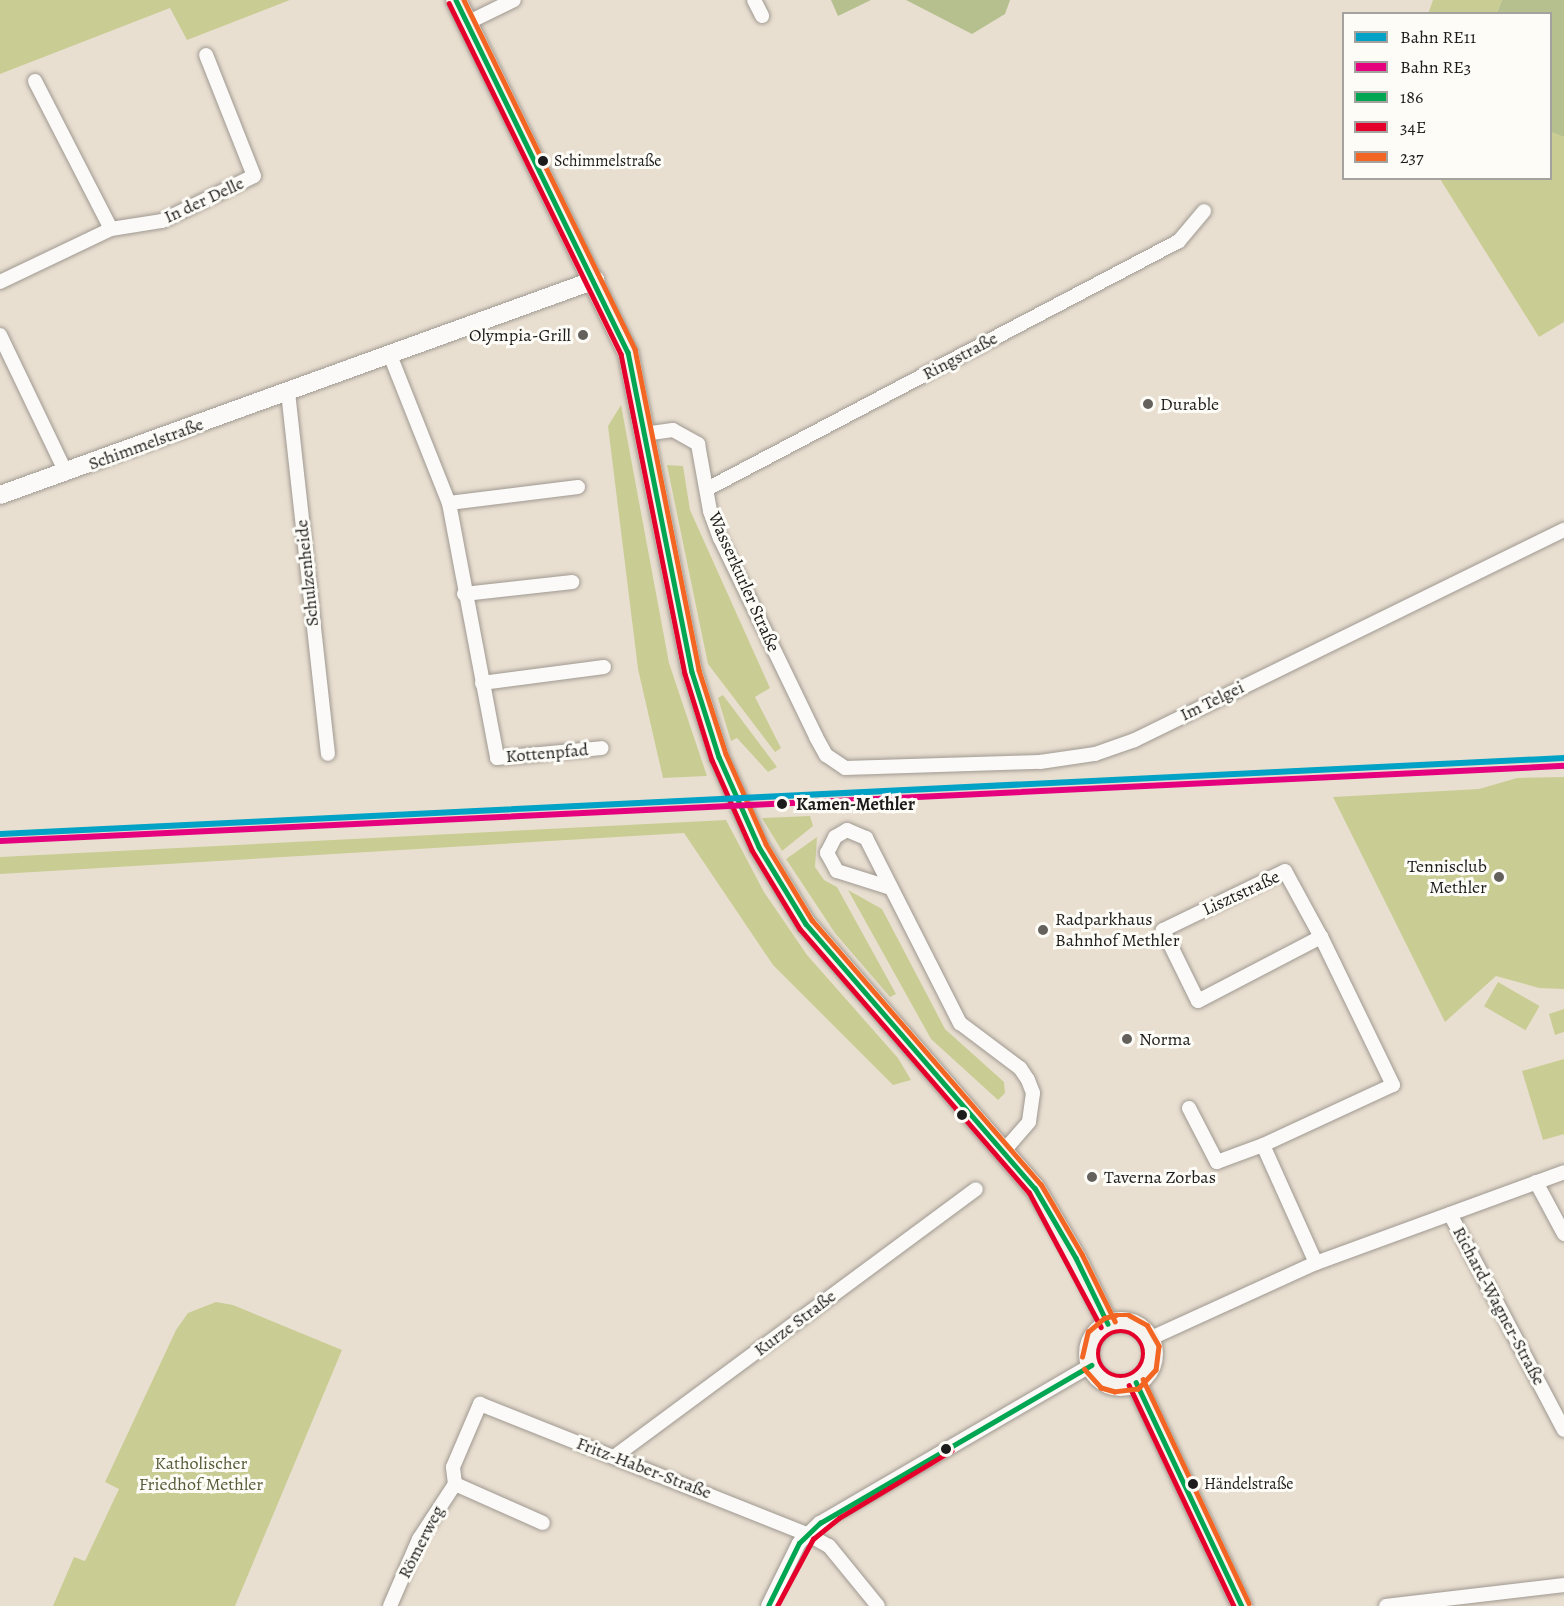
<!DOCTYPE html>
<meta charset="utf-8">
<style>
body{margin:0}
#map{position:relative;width:1564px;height:1606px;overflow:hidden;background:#e9dfd1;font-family:Alegreya,serif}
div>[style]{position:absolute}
.green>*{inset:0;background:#c9cd94;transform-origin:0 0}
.forest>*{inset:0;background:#b5c08e}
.roads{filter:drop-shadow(0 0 2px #9f9991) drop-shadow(0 0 2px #9f9991)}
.minor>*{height:14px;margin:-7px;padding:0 7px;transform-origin:7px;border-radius:7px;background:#fcfaf8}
.tertiary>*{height:18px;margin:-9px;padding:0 9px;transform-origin:9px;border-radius:9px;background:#fcfaf8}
.secondary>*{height:20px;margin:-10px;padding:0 10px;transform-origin:10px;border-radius:10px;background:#f6f2ed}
.secondary>.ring{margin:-10px;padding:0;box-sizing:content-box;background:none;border:20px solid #f6f2ed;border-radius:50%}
.bus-1>*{height:4.5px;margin:-2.25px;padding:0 2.25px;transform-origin:2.25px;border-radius:2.25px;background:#00a651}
.bus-2>*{height:4.5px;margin:-2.25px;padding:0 2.25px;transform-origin:2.25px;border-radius:2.25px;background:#e4002b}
.bus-2>.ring{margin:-2.25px;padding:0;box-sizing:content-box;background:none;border:4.5px solid #e4002b;border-radius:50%}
.bus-3>*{height:4.5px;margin:-2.25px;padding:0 2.25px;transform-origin:2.25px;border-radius:2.25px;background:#f26522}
.rail-1>*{height:6px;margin:-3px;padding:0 3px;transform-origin:3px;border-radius:3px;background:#01a2c5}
.rail-2>*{height:6px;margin:-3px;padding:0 3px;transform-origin:3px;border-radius:3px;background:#e5007d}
.dots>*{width:16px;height:16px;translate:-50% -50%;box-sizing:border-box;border:3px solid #fdfcf7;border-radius:50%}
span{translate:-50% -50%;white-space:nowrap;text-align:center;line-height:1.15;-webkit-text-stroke:6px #fdfcf7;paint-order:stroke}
.bus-label{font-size:16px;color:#1c1c1c}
.left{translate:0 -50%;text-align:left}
.street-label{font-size:18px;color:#1c1c1c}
.poi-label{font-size:18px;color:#1c1c1c}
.right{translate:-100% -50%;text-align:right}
.stop-label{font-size:18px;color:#1c1c1c;font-weight:700}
.park-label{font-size:18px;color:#575d38}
.legend{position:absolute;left:1342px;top:12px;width:210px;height:168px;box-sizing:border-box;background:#fdfcf7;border:2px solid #a3a29f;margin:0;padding:8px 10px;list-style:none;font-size:18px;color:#1c1c1c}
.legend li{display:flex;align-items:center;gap:12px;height:30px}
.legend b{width:30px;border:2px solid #a3a29f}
</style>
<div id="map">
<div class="green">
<i style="clip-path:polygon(0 0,290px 0,187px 40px,170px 8px,0 74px)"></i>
<i style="clip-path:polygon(1433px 0,1502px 0,1497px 13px,1428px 14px)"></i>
<i style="clip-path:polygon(1551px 132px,1564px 137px,1564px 322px,1539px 337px,1440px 179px,1550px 178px)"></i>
<i style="clip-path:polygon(621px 405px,669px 663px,707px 776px,663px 778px,638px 669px,608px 426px)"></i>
<i style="clip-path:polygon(667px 465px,683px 466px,690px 510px,770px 688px,755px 697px,781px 748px,775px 752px,708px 664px)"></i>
<i style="clip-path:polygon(723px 695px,777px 767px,768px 772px,737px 738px,731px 741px,718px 698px)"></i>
<i style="clip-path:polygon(1564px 777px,1564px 989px,1539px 988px,1496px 976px,1445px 1022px,1333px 797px,1479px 789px,1517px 778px)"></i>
<i style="clip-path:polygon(810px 816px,813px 826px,782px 851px,762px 818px)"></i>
<i style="clip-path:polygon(726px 820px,764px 892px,807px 955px,898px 1058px,911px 1080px,893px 1085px,773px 965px,684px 833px,0 874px,0 857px)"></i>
<i style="clip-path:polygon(817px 837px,815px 867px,824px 880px,837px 887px,896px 994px,890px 997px,835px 933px,786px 859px)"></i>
<i style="clip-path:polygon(848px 890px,882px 909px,945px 1029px,1004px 1082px,1005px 1093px,998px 1100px,931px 1039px)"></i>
<i style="left:1498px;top:982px;width:48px;height:28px;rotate:30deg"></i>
<i style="clip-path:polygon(1564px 1009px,1564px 1032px,1555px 1035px,1549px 1014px)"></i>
<i style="clip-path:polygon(1564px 1059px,1564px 1134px,1543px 1140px,1522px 1071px)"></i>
<i style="clip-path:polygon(216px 1302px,233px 1305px,342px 1350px,235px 1606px,53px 1606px,74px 1557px,85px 1561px,119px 1489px,105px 1482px,176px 1330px,188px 1313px)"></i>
</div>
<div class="forest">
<i style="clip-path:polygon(831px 0,871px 0,838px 16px)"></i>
<i style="clip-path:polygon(906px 0,1010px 0,1005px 14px,972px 34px)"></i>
<i style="clip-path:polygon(1502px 0,1564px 0,1564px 137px,1551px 132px,1550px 14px,1497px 13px)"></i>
</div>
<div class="roads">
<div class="minor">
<i style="left:754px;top:0;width:18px;rotate:63deg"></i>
<i style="left:467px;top:23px;width:52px;rotate:-26.1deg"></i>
<i style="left:35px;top:81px;width:166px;rotate:62.8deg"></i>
<i style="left:0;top:282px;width:123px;rotate:-25.5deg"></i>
<i style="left:111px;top:229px;width:52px;rotate:-8.9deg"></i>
<i style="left:162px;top:221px;width:102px;rotate:-26.1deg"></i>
<i style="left:254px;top:176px;width:130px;rotate:-111.6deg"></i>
<i style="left:0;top:335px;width:153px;rotate:64.4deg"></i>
<i style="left:390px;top:355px;width:159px;rotate:68.3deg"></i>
<i style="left:449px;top:503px;width:259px;rotate:79.3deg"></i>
<i style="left:497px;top:758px;width:105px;rotate:-5.4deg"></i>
<i style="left:288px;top:392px;width:364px;rotate:83.7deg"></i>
<i style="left:644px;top:434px;width:29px;rotate:-8deg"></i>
<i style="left:673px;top:430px;width:29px;rotate:29deg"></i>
<i style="left:698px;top:444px;width:68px;rotate:79.8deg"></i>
<i style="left:710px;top:511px;width:29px;rotate:70deg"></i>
<i style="left:720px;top:538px;width:221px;rotate:64.2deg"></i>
<i style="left:816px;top:737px;width:21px;rotate:61deg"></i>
<i style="left:826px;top:755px;width:23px;rotate:34deg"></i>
<i style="left:845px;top:768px;width:195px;rotate:-1.8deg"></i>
<i style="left:1040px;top:762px;width:56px;rotate:-8.3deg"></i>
<i style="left:1095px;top:754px;width:42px;rotate:-19.3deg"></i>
<i style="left:1135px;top:740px;width:478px;rotate:-26.1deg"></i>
<i style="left:707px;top:489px;width:533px;rotate:-27.72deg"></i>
<i style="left:1179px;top:241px;width:39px;rotate:-50deg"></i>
<i style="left:449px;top:503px;width:130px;rotate:-7.1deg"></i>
<i style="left:464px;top:594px;width:109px;rotate:-6.3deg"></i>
<i style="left:482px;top:683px;width:123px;rotate:-7.5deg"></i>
<i style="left:891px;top:888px;width:57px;rotate:-162.5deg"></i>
<i style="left:837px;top:871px;width:21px;rotate:-119deg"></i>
<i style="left:827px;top:853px;width:18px;rotate:-63deg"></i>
<i style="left:835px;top:837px;width:14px;rotate:-30deg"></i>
<i style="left:847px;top:830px;width:21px;rotate:23deg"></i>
<i style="left:866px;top:838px;width:208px;rotate:63.1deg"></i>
<i style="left:960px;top:1023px;width:75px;rotate:36.9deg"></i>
<i style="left:1020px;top:1068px;width:14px;rotate:56deg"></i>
<i style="left:1028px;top:1080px;width:14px;rotate:69deg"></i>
<i style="left:1033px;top:1093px;width:29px;rotate:98deg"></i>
<i style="left:1029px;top:1122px;width:37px;rotate:131deg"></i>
<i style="left:1189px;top:1108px;width:61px;rotate:62.6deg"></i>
<i style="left:1217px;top:1162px;width:49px;rotate:-20.3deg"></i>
<i style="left:1536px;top:1182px;width:59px;rotate:61.7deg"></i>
<i style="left:1450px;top:1214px;width:244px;rotate:62.2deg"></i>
<i style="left:1316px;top:1263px;width:129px;rotate:-114.2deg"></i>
<i style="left:1263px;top:1145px;width:143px;rotate:-24.8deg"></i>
<i style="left:1393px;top:1085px;width:165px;rotate:-115.9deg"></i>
<i style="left:1321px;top:937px;width:75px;rotate:-118.6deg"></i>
<i style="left:1285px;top:871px;width:136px;rotate:154.2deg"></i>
<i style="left:1163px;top:930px;width:79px;rotate:63.8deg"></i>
<i style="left:1198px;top:1001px;width:139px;rotate:-27.5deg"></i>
<i style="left:1149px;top:1339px;width:183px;rotate:-24.5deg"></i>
<i style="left:1316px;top:1263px;width:264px;rotate:-20.1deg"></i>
<i style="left:614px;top:1457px;width:450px;rotate:-36.5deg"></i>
<i style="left:455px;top:1484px;width:96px;rotate:23.9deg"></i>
<i style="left:390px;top:1606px;width:73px;rotate:-66.6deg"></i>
<i style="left:419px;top:1539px;width:66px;rotate:-56.8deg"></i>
<i style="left:455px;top:1484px;width:17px;rotate:-97deg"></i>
<i style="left:453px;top:1467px;width:69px;rotate:-66.8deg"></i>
<i style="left:480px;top:1404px;width:352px;rotate:21.7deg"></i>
<i style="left:807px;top:1534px;width:25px;rotate:29deg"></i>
<i style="left:829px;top:1546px;width:77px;rotate:50.8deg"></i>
<i style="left:768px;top:1606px;width:70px;rotate:-63.8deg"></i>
<i style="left:799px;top:1543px;width:29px;rotate:-44deg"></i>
<i style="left:820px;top:1523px;width:314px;rotate:-30.2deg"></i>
<i style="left:1386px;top:1606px;width:179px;rotate:-6.7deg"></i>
</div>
<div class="tertiary">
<i style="left:0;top:495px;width:633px;rotate:-19.87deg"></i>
</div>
<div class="secondary">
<i style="left:456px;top:0;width:392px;rotate:64deg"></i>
<i style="left:628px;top:352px;width:326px;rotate:78.7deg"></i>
<i style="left:692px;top:672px;width:89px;rotate:72.4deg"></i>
<i style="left:719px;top:757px;width:98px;rotate:66deg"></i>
<i style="left:759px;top:847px;width:90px;rotate:58.6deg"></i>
<i style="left:806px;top:924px;width:349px;rotate:49.1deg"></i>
<i style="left:1035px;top:1188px;width:81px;rotate:59.6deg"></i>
<i style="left:1076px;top:1258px;width:73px;rotate:64.1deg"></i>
<i class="ring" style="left:1089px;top:1322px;width:44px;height:44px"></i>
<i style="left:1136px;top:1382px;width:248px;rotate:64.7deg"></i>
</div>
</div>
<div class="bus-1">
<i style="left:456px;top:0;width:392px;rotate:64deg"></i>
<i style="left:628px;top:352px;width:326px;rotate:78.7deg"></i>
<i style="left:692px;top:672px;width:89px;rotate:72.4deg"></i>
<i style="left:719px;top:757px;width:98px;rotate:66deg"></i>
<i style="left:759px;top:847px;width:90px;rotate:58.6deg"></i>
<i style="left:806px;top:924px;width:349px;rotate:49.1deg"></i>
<i style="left:1035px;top:1188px;width:81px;rotate:59.6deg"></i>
<i style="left:1076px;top:1258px;width:73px;rotate:64.1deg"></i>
<i style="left:1136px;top:1382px;width:248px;rotate:64.7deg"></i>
<i style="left:768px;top:1606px;width:70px;rotate:-63.8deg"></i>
<i style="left:799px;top:1543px;width:29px;rotate:-44deg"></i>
<i style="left:820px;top:1523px;width:314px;rotate:-30.2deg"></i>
</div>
<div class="bus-2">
<i style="left:449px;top:3px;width:391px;rotate:63.9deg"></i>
<i style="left:621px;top:354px;width:326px;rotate:78.7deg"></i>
<i style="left:685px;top:674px;width:90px;rotate:72.6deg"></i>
<i style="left:712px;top:760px;width:98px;rotate:66deg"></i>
<i style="left:752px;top:850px;width:92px;rotate:58.7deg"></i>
<i style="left:800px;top:929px;width:349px;rotate:49deg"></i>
<i style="left:1029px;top:1192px;width:153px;rotate:61.9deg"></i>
<i class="ring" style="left:1098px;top:1331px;width:41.5px;height:41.5px"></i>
<i style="left:1129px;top:1385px;width:245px;rotate:64.6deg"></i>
<i style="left:777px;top:1606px;width:76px;rotate:-61.8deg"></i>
<i style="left:813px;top:1539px;width:33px;rotate:-39deg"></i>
<i style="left:839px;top:1518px;width:131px;rotate:-30.9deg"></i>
</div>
<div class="bus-3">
<i style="left:464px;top:0;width:389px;rotate:63.9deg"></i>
<i style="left:635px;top:349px;width:327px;rotate:78.7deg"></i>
<i style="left:699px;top:670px;width:88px;rotate:72.2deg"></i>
<i style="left:726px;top:754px;width:98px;rotate:66deg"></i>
<i style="left:766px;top:844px;width:89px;rotate:58.8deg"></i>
<i style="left:812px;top:920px;width:349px;rotate:49.1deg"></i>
<i style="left:1041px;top:1184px;width:81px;rotate:59.6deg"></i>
<i style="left:1082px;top:1254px;width:75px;rotate:63.8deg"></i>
<i style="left:1082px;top:1357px;width:26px;rotate:-77deg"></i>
<i style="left:1088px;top:1332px;width:21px;rotate:-41deg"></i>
<i style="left:1104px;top:1318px;width:12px;rotate:-14deg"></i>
<i style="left:1116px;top:1315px;width:13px"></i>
<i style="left:1129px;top:1315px;width:21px;rotate:29deg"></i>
<i style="left:1147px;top:1325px;width:24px;rotate:60deg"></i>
<i style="left:1159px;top:1346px;width:24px;rotate:97deg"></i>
<i style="left:1156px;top:1370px;width:26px;rotate:133deg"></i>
<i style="left:1138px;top:1389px;width:23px;rotate:173deg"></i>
<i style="left:1115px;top:1392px;width:15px;rotate:-164deg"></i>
<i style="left:1101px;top:1388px;width:25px;rotate:-132deg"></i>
<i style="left:1143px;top:1379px;width:248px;rotate:64.7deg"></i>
</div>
<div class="rail-1">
<i style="left:0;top:834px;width:1566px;rotate:-2.78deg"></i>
</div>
<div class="rail-2">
<i style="left:0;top:841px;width:1566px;rotate:-2.75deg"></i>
</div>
<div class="dots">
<i style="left:543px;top:161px;background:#1c1c1c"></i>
<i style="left:583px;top:335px;background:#64605b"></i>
<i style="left:1148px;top:404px;background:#64605b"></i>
<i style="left:782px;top:804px;background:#1c1c1c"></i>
<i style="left:1499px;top:877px;background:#64605b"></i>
<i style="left:1043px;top:930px;background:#64605b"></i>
<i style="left:1127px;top:1039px;background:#64605b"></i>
<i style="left:962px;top:1115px;background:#1c1c1c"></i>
<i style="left:1092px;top:1177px;background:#64605b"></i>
<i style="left:946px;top:1449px;background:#1c1c1c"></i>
<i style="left:1193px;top:1484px;background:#1c1c1c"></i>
</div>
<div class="bus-label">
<span class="left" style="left:554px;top:161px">Schimmelstraße</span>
<span class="left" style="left:1204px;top:1484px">Händelstraße</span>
</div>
<div class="street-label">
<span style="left:204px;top:200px;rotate:-25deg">In der Delle</span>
<span style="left:960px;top:356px;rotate:-28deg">Ringstraße</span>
<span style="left:146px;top:444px;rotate:-20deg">Schimmelstraße</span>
<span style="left:307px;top:573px;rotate:-96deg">Schulzenheide</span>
<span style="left:744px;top:582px;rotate:66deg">Wasserkurler Straße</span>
<span style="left:1212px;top:701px;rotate:-26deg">Im Telgei</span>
<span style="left:547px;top:753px;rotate:-5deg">Kottenpfad</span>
<span style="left:1241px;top:893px;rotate:-25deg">Lisztstraße</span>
<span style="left:1499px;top:1306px;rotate:62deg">Richard-Wagner-Straße</span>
<span style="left:795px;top:1323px;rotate:-37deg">Kurze Straße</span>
<span style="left:644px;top:1468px;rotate:21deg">Fritz-Haber-Straße</span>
<span style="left:421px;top:1542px;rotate:-63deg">Römerweg</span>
</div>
<div class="poi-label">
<span class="right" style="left:571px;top:335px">Olympia-Grill</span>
<span class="left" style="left:1160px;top:404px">Durable</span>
<span class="right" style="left:1487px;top:877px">Tennisclub<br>Methler</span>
<span class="left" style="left:1055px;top:930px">Radparkhaus<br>Bahnhof Methler</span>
<span class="left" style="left:1139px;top:1039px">Norma</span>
<span class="left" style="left:1104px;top:1177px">Taverna Zorbas</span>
</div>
<div class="stop-label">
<span class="left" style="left:796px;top:804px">Kamen-Methler</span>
</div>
<div class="park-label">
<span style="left:201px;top:1474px">Katholischer<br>Friedhof Methler</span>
</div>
<ul class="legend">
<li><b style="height:8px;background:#01a2c5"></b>Bahn RE11</li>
<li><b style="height:8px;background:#e5007d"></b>Bahn RE3</li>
<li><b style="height:8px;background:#00a651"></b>186</li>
<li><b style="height:8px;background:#e4002b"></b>34E</li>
<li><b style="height:8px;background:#f26522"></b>237</li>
</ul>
</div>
